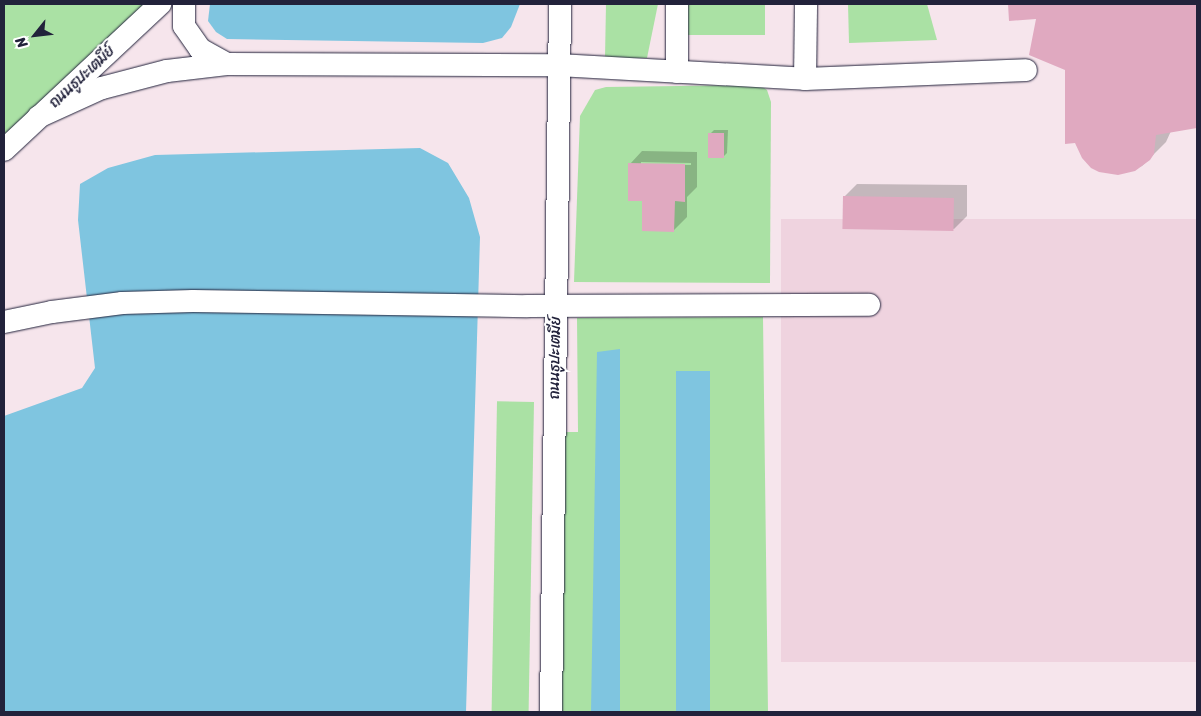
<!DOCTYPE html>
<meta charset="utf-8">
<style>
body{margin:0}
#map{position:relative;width:1201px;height:716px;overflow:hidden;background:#f6e5ec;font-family:Sriracha,"Playpen Sans Thai",sans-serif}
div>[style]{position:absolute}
.built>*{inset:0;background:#efd3df;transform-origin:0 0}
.green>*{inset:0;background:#aae1a4;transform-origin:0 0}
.water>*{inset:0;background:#7fc5e0;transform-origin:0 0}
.shadow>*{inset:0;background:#0003}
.building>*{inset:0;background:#e0a9c0;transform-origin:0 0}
.roads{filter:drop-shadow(0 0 1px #22223b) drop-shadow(0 0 1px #22223b)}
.minor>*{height:22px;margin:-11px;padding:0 11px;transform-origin:11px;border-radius:11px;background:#fff}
span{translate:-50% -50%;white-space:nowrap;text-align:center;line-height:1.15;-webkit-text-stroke:4px #fff;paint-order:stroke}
.street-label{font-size:15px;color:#22223b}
.frame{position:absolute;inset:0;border:5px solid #22223b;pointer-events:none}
.north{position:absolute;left:10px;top:10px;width:50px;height:50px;-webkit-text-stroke:4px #fff;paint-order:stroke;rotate:241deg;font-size:14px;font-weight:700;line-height:20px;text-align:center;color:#22223b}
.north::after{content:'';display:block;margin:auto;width:18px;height:22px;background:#22223b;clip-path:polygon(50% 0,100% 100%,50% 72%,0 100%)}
</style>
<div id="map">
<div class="built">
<i style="left:1197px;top:219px;width:443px;height:416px;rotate:90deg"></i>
</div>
<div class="green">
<i style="clip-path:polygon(4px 4px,161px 4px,4px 151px)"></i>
<i style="clip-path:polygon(606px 4px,658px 4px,647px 58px,605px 58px)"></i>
<i style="left:688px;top:4px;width:77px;height:31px"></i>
<i style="clip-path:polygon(848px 4px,927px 4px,937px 40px,849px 43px)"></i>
<i style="clip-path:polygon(753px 85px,760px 85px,767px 90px,771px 102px,770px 283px,574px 282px,580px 116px,595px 90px,606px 87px)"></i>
<i style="clip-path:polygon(763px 317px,768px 712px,555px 712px,558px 432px,578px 432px,577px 318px)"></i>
<i style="left:534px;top:402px;width:310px;height:37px;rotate:91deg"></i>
</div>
<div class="water">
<i style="clip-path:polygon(210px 4px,520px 4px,511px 27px,502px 38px,483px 43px,227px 39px,216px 32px,208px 21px)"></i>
<i style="clip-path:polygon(420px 148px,448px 163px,469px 198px,480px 237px,466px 712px,4px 712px,4px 416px,82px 388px,95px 368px,78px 220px,80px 184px,108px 168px,155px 155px)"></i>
<i style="clip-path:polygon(620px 349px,620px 712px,591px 712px,597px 352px)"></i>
<i style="left:676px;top:371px;width:34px;height:341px"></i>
</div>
<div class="shadow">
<i style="clip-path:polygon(1009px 4px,1197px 4px,1197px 126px,1171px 131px,1166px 142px,1142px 166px,1129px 171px,1066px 69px,1038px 17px,1010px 19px)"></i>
<i style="clip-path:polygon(714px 130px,728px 130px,727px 153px,723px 157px,710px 134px)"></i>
<i style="clip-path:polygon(evenodd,642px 151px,697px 152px,697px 187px,687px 197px,687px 217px,674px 230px,643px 200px,630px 164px,642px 151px,641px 162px,691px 163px,691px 165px,641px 165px,641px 162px)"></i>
<i style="clip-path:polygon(857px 184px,967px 185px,967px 216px,954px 229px,844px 197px)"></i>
</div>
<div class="building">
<i style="clip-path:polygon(1008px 4px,1197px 4px,1197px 128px,1156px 135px,1154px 154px,1150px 160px,1135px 171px,1118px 175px,1099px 172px,1091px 168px,1082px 158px,1075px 143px,1065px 144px,1065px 70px,1029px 55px,1036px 19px,1009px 21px)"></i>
<i style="left:708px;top:133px;width:16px;height:25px"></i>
<i style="clip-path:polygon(628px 163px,685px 164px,685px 202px,675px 201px,674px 232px,642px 231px,642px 201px,628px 201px)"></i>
<i style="left:843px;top:196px;width:111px;height:33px;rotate:1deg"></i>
</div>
<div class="roads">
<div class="minor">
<i style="left:184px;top:4px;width:22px;rotate:90deg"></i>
<i style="left:184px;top:26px;width:28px;rotate:55deg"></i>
<i style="left:200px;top:49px;width:31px;rotate:29deg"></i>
<i style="left:677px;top:4px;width:68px;rotate:90deg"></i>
<i style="left:805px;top:79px;width:75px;rotate:-89.2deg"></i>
<i style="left:38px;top:117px;width:70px;rotate:-24.4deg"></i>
<i style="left:102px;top:88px;width:67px;rotate:-14.7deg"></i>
<i style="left:167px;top:71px;width:60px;rotate:-6.7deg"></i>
<i style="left:227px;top:64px;width:331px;rotate:0.2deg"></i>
<i style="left:558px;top:65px;width:247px;rotate:3.2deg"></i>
<i style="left:805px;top:79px;width:221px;rotate:-2.3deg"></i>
<i style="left:4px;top:150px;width:214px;rotate:-43.1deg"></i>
<i style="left:4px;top:322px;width:49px;rotate:-11.8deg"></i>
<i style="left:52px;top:312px;width:71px;rotate:-7.3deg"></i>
<i style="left:122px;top:303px;width:71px;rotate:-1.6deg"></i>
<i style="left:193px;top:301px;width:334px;rotate:0.9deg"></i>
<i style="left:527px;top:306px;width:342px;rotate:-0.2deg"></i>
<i style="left:551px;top:712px;width:708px;rotate:-89.27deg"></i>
</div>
</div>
<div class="street-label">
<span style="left:82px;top:77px;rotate:-43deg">ถนนธูปะเตมีย์</span>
<span style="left:555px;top:358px;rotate:-89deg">ถนนธูปะเตมีย์</span>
</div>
<div class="frame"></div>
<div class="north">N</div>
</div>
